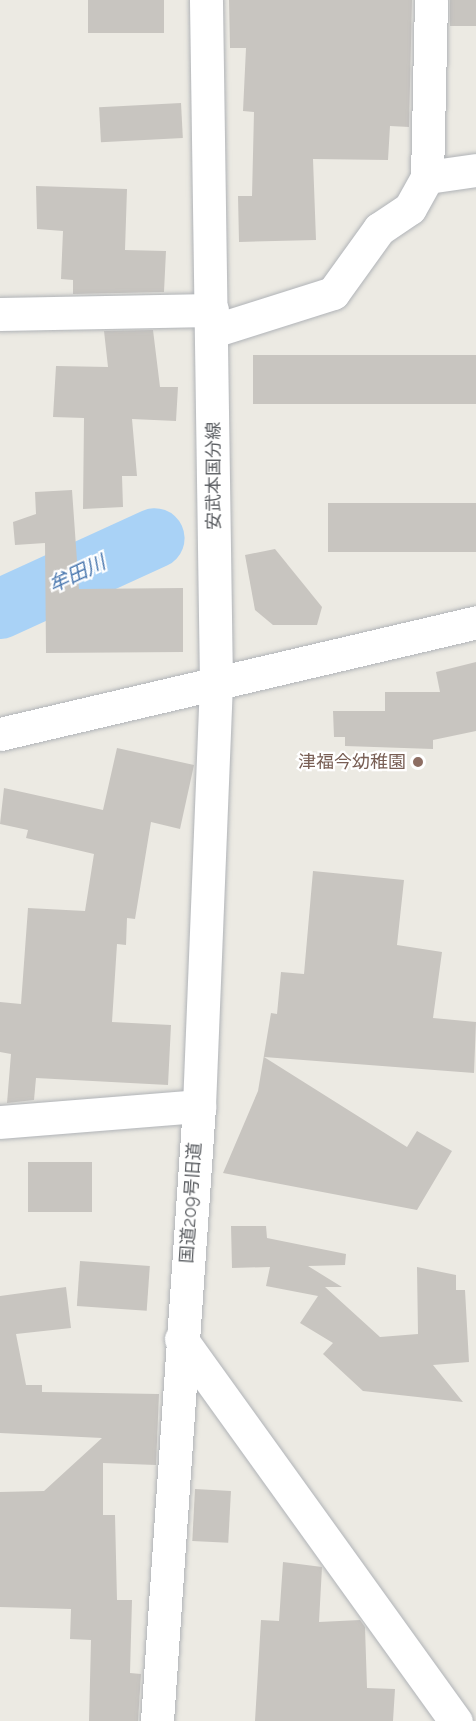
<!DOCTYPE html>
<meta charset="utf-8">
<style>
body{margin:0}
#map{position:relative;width:476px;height:1721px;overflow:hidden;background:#eceae3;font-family:Raleway,"Noto Sans JP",sans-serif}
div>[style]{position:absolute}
.river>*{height:60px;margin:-30px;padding:0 30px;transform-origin:30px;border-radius:30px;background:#a9d2f6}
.building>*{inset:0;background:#c8c5c0;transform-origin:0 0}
.roads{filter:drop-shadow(0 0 2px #b0b3b7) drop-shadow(0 0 2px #b0b3b7)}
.street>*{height:33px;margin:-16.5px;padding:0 16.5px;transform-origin:16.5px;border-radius:16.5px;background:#fff}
.secondary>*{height:33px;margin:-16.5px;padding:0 16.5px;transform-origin:16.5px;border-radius:16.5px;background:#fff}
.dots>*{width:16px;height:16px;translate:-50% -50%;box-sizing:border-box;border:3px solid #fff;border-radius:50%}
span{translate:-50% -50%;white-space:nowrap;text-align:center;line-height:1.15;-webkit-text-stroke:4.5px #fff;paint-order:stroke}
.street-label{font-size:18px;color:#5b5e62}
.education-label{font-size:18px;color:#785e54}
.right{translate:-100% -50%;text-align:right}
.water-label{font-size:20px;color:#4b78af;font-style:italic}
</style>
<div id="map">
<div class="river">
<i style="left:0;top:609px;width:170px;rotate:-24.6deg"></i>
</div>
<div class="building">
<i style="left:88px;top:0;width:76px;height:33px"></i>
<i style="clip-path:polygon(229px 0,412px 0,409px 127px,390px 126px,388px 160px,313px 159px,316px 240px,239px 242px,238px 196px,252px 196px,254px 112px,243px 111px,246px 48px,230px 48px)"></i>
<i style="left:450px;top:0;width:26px;height:26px"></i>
<i style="left:181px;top:103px;width:35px;height:82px;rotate:87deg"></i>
<i style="clip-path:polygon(36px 186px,127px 189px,125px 250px,166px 251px,164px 292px,73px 294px,73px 280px,61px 279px,63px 231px,37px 229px)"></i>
<i style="clip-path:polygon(153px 330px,160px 387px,178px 387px,176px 421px,132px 419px,137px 476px,122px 476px,123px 507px,83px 509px,84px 418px,53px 417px,56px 366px,108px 367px,104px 331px)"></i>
<i style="left:476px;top:355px;width:49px;height:223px;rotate:90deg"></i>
<i style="clip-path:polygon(72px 490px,79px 589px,183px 588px,183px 652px,46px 653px,45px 543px,15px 545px,13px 522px,36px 514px,35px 492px)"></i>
<i style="left:476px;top:503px;width:49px;height:148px;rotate:90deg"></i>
<i style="clip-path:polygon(275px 549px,322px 607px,317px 625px,273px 625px,255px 610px,245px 555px)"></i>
<i style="clip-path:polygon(476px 662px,476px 731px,433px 740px,433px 749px,345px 746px,345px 737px,334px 737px,333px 711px,385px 711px,385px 692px,440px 692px,436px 672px)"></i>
<i style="clip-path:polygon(117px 748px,194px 765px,180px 829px,151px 822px,135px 919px,127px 918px,126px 945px,117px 944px,112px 1022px,171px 1025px,168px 1085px,36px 1078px,34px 1100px,7px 1103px,11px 1054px,0 1052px,0 1002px,21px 1004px,28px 908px,85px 911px,94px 854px,26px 838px,28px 830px,0 824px,4px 788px,103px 810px)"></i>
<i style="clip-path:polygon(313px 871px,404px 880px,397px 945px,442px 952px,433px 1018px,476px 1022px,474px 1073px,264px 1057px,407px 1147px,417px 1131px,452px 1151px,417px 1210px,223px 1173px,258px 1091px,271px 1013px,277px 1014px,281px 972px,304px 974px)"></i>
<i style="left:28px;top:1162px;width:64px;height:50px"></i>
<i style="clip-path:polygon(231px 1226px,266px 1226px,267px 1238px,346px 1254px,345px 1265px,308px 1266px,342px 1287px,325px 1287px,380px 1337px,418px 1334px,417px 1267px,456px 1275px,456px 1290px,465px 1290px,469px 1362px,433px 1365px,463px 1402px,363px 1391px,323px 1354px,333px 1343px,300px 1323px,318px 1296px,266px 1286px,270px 1267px,232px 1268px)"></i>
<i style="left:80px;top:1261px;width:70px;height:45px;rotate:4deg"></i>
<i style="clip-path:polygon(66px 1287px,71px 1328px,16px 1334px,26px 1385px,42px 1385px,42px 1392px,159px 1394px,156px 1465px,103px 1463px,103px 1515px,115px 1515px,117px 1600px,132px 1600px,130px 1673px,141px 1674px,138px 1721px,89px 1721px,91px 1640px,70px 1639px,71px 1609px,0 1607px,0 1492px,44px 1491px,102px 1438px,0 1433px,0 1296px)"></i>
<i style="left:195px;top:1489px;width:36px;height:52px;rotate:3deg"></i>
<i style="clip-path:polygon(283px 1562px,322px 1567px,319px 1622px,360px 1620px,365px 1627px,367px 1688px,395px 1689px,393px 1721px,255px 1721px,261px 1620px,279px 1621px)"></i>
</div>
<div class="roads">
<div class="street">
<i style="left:427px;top:177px;width:49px;rotate:-8.1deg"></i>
<i style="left:0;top:314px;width:212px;rotate:-1.1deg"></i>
<i style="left:213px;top:331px;width:126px;rotate:-17.6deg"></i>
<i style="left:333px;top:293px;width:79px;rotate:-54.3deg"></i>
<i style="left:379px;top:229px;width:37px;rotate:-34deg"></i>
<i style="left:410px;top:208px;width:35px;rotate:-61deg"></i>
<i style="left:427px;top:177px;width:177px;rotate:-88.7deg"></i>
<i style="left:0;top:1122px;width:200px;rotate:-4.6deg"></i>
<i style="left:181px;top:1339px;width:471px;rotate:54.3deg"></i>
</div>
<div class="secondary">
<i style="left:0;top:734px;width:489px;rotate:-13.2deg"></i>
<i style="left:157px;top:1721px;width:616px;rotate:-86.09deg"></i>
<i style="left:199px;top:1106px;width:422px;rotate:-87.7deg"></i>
<i style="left:216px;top:684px;width:684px;rotate:-90.84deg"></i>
</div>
</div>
<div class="dots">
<i style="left:418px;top:762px;background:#8d6e63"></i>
</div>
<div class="street-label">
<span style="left:214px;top:476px;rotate:-90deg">安武本国分線</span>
<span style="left:191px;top:1203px;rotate:-86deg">国道209号旧道</span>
</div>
<div class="education-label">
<span class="right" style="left:406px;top:762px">津福今幼稚園</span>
</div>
<div class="water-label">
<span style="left:77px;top:574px;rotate:-25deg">牟田川</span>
</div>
</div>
